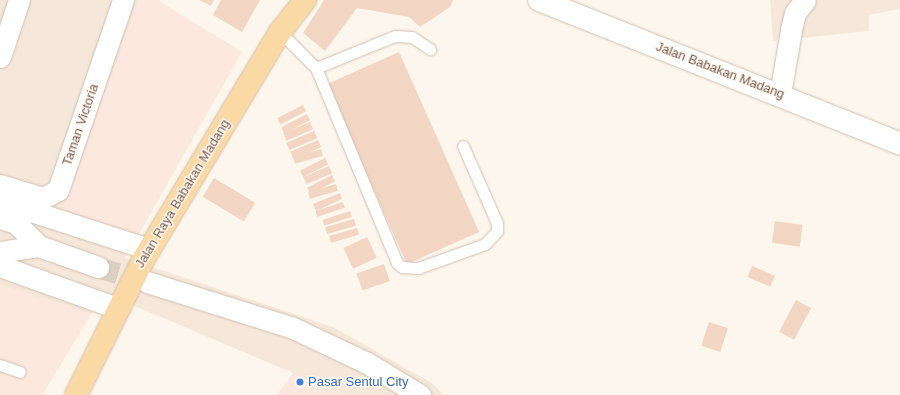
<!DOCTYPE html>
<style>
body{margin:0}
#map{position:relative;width:900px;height:395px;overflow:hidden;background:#fdf6ec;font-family:Arial,sans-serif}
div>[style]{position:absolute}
.residential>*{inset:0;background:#f5e8da}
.commercial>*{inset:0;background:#fde8e0}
.building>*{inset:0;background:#f3d5c3;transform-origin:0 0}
.street-tunnel>*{height:21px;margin-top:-10.5px;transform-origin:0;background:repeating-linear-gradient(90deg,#dcd0c4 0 21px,transparent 0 31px)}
.roads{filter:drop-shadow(0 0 1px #d1beb0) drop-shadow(0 0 1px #d1beb0)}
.lane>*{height:11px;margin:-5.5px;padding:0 5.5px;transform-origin:5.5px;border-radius:5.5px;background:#fff}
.street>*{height:21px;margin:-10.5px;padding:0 10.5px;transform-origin:10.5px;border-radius:10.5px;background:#fff}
.secondary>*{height:22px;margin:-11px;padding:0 11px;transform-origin:11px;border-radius:11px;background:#fff}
.primary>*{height:22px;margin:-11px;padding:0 11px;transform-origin:11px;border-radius:11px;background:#fbd9a5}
.dots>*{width:11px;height:11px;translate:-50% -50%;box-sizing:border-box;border:2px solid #fffaf3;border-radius:50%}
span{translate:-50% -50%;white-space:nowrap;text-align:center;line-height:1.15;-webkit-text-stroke:3px #fffaf3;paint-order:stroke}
.street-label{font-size:13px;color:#7a5c4d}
.shop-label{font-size:13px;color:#366cbe}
.left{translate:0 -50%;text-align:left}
</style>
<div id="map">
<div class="residential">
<i style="clip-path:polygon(0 0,157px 0,242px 52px,125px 258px,333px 327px,432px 383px,444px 395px,277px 395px,293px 373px,104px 293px,42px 395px,0 395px)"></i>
<i style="clip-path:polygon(770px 0,900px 0,900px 9px,869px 15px,869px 31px,773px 41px)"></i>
</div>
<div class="commercial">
<i style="clip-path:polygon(138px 0,157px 0,242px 52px,137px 236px,63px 211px)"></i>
<i style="clip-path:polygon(0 285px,91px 314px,42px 395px,0 395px)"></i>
<i style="clip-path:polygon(293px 374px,334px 390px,339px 395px,277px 395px)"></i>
</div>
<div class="building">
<i style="clip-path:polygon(199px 0,214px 0,211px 6px)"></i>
<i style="clip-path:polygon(221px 0,260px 0,242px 32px,213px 15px)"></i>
<i style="clip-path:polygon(324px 0,453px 0,450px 7px,420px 27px,409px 17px,357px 8px,325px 51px,303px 33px)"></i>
<i style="left:399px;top:52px;width:197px;height:79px;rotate:66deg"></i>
<i style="left:303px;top:105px;width:7px;height:29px;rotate:63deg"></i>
<i style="left:307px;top:114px;width:7px;height:29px;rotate:63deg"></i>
<i style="left:310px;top:122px;width:8px;height:29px;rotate:67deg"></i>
<i style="left:314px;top:131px;width:8px;height:30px;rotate:67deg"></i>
<i style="left:318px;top:140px;width:8px;height:30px;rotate:67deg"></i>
<i style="left:321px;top:149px;width:7px;height:29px;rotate:74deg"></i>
<i style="left:325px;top:158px;width:7px;height:28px;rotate:63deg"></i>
<i style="left:329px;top:166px;width:8px;height:28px;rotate:67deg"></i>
<i style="left:332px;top:175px;width:7px;height:28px;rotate:63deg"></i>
<i style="left:214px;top:178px;width:48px;height:22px;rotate:31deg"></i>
<i style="left:336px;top:184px;width:7px;height:29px;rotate:74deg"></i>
<i style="clip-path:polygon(340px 193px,342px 199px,316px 211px,313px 204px)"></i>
<i style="left:343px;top:202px;width:6px;height:29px;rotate:72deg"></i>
<i style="left:350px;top:211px;width:6px;height:29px;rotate:72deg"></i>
<i style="left:354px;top:219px;width:7px;height:30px;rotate:74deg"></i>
<i style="left:775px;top:221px;width:28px;height:22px;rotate:8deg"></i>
<i style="left:357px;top:228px;width:7px;height:29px;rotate:74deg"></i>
<i style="left:367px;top:237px;width:23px;height:26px;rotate:65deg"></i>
<i style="left:384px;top:264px;width:18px;height:29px;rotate:71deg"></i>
<i style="left:752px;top:266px;width:25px;height:12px;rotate:23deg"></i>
<i style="left:796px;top:300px;width:17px;height:36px;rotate:28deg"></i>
<i style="left:709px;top:322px;width:20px;height:25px;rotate:18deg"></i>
</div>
<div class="street-tunnel">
<i style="left:98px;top:267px;width:51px;rotate:17deg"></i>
</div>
<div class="roads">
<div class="lane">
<i style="left:280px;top:32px;width:51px;rotate:45deg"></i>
<i style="left:316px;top:68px;width:211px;rotate:67.4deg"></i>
<i style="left:397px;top:263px;width:6px;rotate:39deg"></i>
<i style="left:402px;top:267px;width:16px;rotate:4deg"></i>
<i style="left:418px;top:268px;width:71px;rotate:-19.7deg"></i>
<i style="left:485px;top:244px;width:18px;rotate:-47deg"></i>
<i style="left:497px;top:231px;width:8px;rotate:-90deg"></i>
<i style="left:497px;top:223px;width:84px;rotate:-113.8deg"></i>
<i style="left:316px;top:68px;width:85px;rotate:-22.1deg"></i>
<i style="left:395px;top:36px;width:17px;rotate:3deg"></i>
<i style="left:412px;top:37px;width:22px;rotate:34deg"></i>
<i style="left:0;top:365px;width:21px;rotate:19deg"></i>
</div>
<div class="street">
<i style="left:0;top:57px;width:60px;rotate:-71.6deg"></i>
<i style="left:780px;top:94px;width:65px;rotate:-80.2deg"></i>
<i style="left:791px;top:30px;width:17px;rotate:-77deg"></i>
<i style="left:795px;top:13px;width:16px;rotate:-52deg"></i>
<i style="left:0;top:185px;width:45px;rotate:16.8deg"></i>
<i style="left:43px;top:198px;width:17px;rotate:-28deg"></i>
<i style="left:58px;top:190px;width:201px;rotate:-71.1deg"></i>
<i style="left:0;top:201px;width:157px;rotate:17.9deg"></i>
<i style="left:0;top:218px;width:17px;rotate:17deg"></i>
<i style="left:16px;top:223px;width:33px;rotate:45deg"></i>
<i style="left:39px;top:246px;width:63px;rotate:19.6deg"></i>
<i style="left:0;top:252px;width:39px;rotate:-9deg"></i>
<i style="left:0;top:266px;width:124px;rotate:19.7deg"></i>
<i style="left:147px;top:282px;width:151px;rotate:17.4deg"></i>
<i style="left:291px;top:327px;width:84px;rotate:25.3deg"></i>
<i style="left:367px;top:363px;width:62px;rotate:31.1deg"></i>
</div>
<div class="secondary">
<i style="left:539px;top:0;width:389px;rotate:21.7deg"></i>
</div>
<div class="primary">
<i style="left:76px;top:395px;width:151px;rotate:-63.6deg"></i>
<i style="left:143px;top:260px;width:266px;rotate:-59deg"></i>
<i style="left:280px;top:32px;width:41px;rotate:-52deg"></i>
</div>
</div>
<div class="dots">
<i style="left:300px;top:382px;background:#3f7fe0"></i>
</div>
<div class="street-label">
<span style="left:720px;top:71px;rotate:21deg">Jalan Babakan Madang</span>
<span style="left:81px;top:125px;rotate:-71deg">Taman Victoria</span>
<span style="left:183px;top:194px;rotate:-59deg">Jalan Raya Babakan Madang</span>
</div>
<div class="shop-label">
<span class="left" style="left:308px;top:382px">Pasar Sentul City</span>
</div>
</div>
